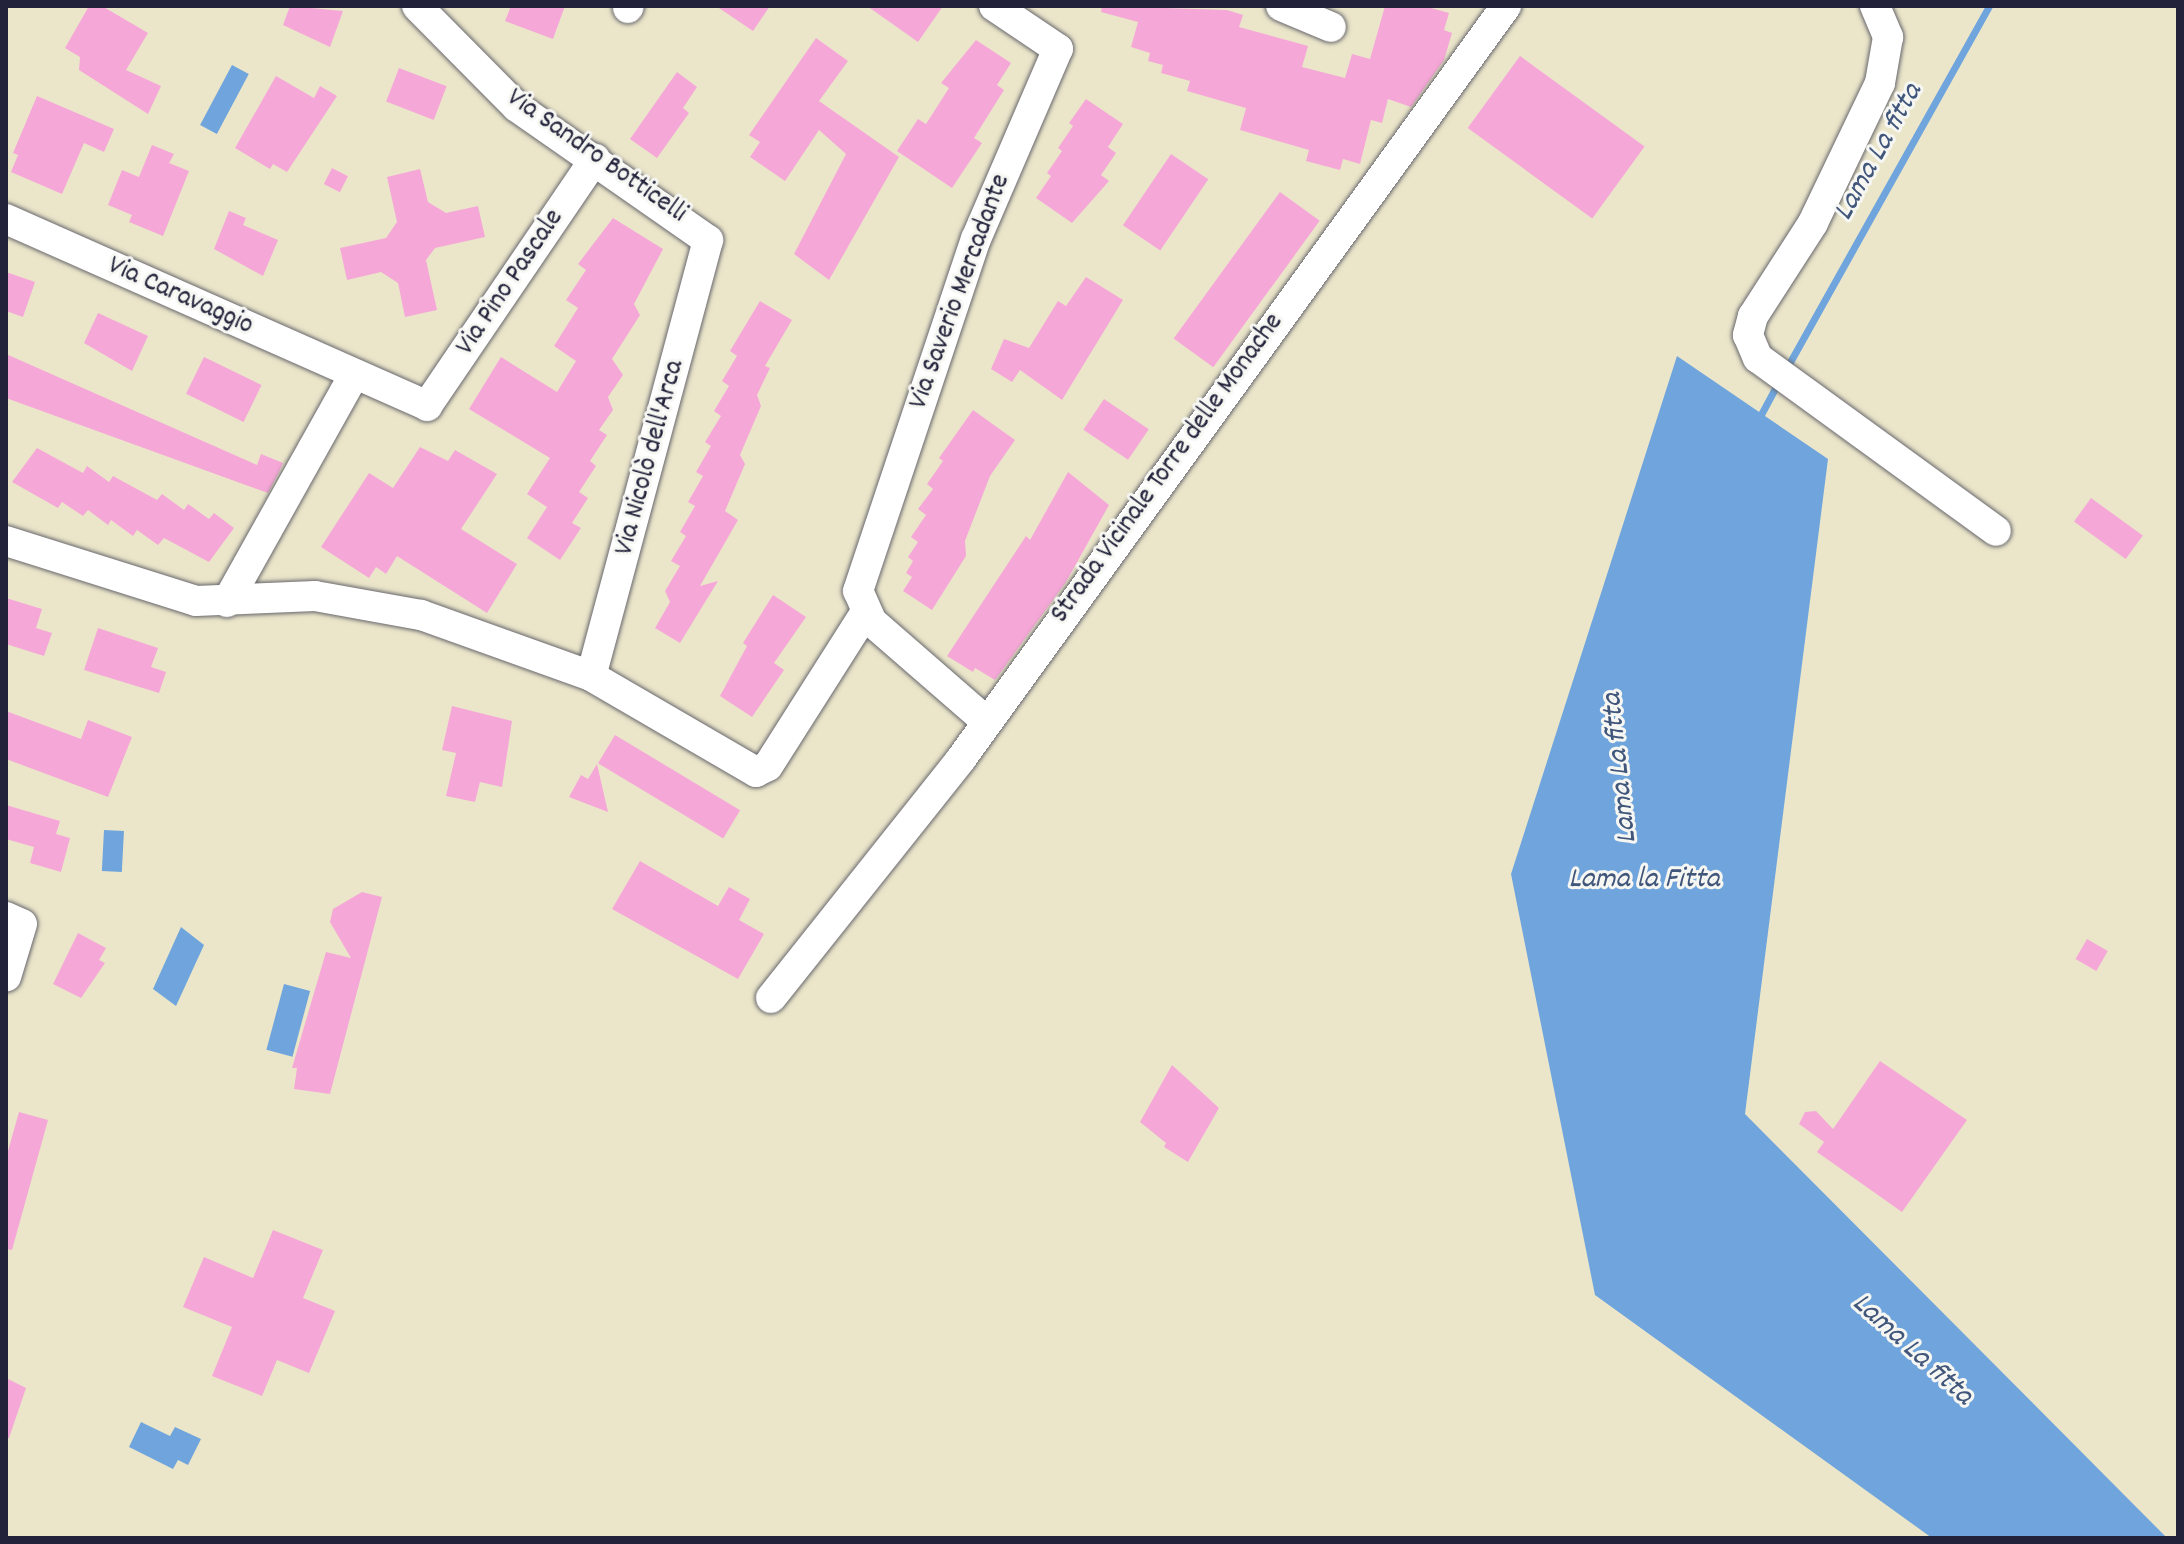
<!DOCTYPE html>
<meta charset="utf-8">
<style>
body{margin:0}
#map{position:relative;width:2184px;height:1544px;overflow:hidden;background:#ebe6ca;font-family:Dekko,sans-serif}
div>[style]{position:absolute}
.water>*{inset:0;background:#6fa5dc;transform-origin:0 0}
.stream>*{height:7px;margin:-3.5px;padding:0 3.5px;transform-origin:3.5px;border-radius:3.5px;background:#6fa5dc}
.building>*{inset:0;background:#f5a8d7;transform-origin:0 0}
.roads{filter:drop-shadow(0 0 2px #68676d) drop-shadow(0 0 2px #68676d)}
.minor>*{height:30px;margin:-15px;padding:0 15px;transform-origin:15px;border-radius:15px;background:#fff}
span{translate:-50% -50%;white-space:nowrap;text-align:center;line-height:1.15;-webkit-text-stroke:6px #f6f6f2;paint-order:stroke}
.street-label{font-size:28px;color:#22223b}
.water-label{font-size:30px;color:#41567b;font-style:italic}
.frame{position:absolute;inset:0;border:8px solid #22223b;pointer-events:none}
</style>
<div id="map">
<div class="water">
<i style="left:232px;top:65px;width:19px;height:68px;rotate:28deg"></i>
<i style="clip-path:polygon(1677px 356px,1828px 459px,1745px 1114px,2167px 1538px,1932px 1538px,1595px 1295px,1511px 874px)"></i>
<i style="left:104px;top:830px;width:20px;height:41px;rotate:3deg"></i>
<i style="clip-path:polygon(181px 927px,204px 945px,176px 1006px,153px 989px)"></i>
<i style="left:284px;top:984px;width:27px;height:68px;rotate:15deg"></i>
<i style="clip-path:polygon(141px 1422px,170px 1436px,175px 1427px,201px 1439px,188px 1465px,178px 1460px,173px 1469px,129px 1447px)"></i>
</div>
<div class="stream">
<i style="left:1785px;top:371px;width:418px;rotate:-60.8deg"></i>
<i style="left:1758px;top:420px;width:44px;rotate:-61.7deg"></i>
</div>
<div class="building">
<i style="clip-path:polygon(89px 6px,102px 6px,148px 33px,126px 70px,161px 86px,148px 114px,79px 70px,80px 57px,65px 48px)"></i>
<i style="clip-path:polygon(290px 6px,343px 11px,330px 47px,283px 25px)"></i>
<i style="clip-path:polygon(511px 6px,565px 6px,553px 39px,505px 21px)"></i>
<i style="clip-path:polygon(716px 6px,770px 6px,753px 31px)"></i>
<i style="clip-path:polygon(867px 6px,943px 6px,918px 42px)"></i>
<i style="clip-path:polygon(1102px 6px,1227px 10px,1243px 15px,1239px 27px,1308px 46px,1302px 67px,1345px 78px,1352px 54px,1370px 59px,1385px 6px,1424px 6px,1449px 13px,1444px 30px,1452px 33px,1444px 60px,1411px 107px,1388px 99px,1382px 123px,1371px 120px,1360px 164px,1343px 159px,1340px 170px,1306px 161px,1309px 150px,1240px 130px,1246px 108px,1187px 91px,1190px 81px,1161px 73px,1163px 65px,1148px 61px,1150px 53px,1131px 47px,1138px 22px,1101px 12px)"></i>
<i style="clip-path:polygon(816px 38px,848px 61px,819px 101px,899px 157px,829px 280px,794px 254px,846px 154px,819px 130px,785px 181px,750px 157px,760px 142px,749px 135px)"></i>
<i style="clip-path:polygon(976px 40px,1011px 63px,997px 85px,1004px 90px,974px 138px,982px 143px,952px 188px,897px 151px,918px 119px,926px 124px,949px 88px,941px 83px)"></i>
<i style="left:1520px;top:56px;width:154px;height:89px;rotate:36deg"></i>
<i style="left:399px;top:68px;width:51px;height:36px;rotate:21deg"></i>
<i style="clip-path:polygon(677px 72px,697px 87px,683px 108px,689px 113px,657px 158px,630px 139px)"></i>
<i style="clip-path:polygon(276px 76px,314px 98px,320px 86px,337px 96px,287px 172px,273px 164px,270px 169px,235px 148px)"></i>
<i style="clip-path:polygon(37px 96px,114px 129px,104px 152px,84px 143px,62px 194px,11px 172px,18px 155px,13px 153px)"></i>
<i style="clip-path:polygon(1086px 99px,1123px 124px,1108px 147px,1116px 153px,1101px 175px,1109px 181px,1072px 223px,1036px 198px,1051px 176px,1047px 173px,1062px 151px,1058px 148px,1073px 126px,1069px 123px)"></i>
<i style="clip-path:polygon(152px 145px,174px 154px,169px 163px,189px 171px,163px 236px,129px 222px,132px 215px,108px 205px,122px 170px,139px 177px)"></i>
<i style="left:1171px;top:154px;width:45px;height:86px;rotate:34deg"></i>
<i style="left:332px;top:168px;width:18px;height:18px;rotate:27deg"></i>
<i style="clip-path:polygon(420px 169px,428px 202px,446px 213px,478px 206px,485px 237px,435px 248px,426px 260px,437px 310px,405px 317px,398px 283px,381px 272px,347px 280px,340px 248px,386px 238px,397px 222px,387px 177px)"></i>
<i style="left:1280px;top:192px;width:49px;height:181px;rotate:36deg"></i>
<i style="clip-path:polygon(229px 211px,246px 218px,243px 225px,278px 240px,263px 276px,214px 249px)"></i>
<i style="clip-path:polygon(613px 218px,663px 249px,634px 304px,640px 315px,612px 359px,623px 375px,608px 397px,613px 410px,599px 430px,607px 435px,590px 461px,596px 466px,579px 492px,588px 498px,572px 523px,581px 528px,560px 560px,527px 538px,547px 507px,527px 494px,550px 458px,469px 409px,501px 357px,557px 392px,576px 361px,554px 346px,578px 308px,566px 300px,586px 270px,578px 264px)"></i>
<i style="clip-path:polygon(6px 272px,35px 282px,23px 317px,6px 311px)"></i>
<i style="clip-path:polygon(1086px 277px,1123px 300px,1062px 400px,1020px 370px,1012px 382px,991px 369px,1004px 339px,1029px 348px,1058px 301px,1066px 306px)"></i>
<i style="clip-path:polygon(760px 301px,792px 320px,765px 366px,770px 368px,757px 395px,761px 406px,740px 455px,745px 464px,725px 511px,738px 520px,700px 586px,718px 581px,680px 643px,655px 628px,670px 602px,665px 591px,680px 566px,671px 561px,686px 536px,680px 532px,695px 506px,688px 502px,703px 476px,696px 472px,711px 446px,705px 442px,721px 416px,714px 411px,729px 386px,722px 381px,737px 356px,730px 351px)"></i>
<i style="clip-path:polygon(98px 313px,148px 336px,132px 371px,84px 343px)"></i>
<i style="clip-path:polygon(6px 354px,257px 465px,261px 454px,283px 463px,278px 474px,268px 493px,6px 398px)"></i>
<i style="left:204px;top:357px;width:64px;height:41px;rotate:26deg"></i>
<i style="left:1104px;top:399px;width:54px;height:37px;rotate:34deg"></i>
<i style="clip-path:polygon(973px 410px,1015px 440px,990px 476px,965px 541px,966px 556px,932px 610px,903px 591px,912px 577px,906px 573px,913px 561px,908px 557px,918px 542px,911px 537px,926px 515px,918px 509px,933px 489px,927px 484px,943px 461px,939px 458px)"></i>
<i style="clip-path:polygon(420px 447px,448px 461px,455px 450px,497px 474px,461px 529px,517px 564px,487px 613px,397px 556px,386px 574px,376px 567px,369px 578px,321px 547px,369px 473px,393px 488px)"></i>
<i style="clip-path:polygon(37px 448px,83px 473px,87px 466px,109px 482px,113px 476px,157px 500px,162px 494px,184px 510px,188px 504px,209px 519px,214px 513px,234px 528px,209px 562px,164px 538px,158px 545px,137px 530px,133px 536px,111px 520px,108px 525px,88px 510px,83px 516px,62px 502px,58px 508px,12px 482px)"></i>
<i style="clip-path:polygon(1068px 472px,1109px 505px,1066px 582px,995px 680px,975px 668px,973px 672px,947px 656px,1026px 536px,1030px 540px)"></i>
<i style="left:2091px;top:498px;width:64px;height:29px;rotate:36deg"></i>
<i style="clip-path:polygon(773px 595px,806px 617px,774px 663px,784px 670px,752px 717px,720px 696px,747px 646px,743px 643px)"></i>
<i style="clip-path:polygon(6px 598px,42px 609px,36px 628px,52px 633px,44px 656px,6px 644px)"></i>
<i style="clip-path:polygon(98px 628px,158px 648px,151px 667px,166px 672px,159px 693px,84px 670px)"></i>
<i style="clip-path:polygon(452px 706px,512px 721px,502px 787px,480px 782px,475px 802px,446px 796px,456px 753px,442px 750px)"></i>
<i style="clip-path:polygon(6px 711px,81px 739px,88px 720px,132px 737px,108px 797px,6px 759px)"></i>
<i style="left:615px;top:735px;width:146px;height:33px;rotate:31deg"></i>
<i style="clip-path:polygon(597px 764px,608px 812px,569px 797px,581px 775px,588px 779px)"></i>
<i style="clip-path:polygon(6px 805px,60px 821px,56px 834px,70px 838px,61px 872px,30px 863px,34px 847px,6px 839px)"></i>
<i style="clip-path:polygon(640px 861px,718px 906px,729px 887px,750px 899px,739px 920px,764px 934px,738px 979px,612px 909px)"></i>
<i style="clip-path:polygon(362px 892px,382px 897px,330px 1094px,294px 1089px,297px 1068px,292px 1068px,326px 952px,351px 958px,330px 922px,333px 909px)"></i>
<i style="clip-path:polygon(78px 933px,106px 948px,99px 960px,105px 963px,81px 998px,53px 984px)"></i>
<i style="left:2087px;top:939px;width:24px;height:23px;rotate:30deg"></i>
<i style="clip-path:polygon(1880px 1061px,1967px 1120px,1902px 1212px,1817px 1152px,1824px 1142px,1799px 1124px,1805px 1112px,1816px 1111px,1833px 1129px)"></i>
<i style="clip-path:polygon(1172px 1065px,1219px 1108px,1188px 1162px,1164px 1147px,1166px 1143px,1140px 1122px)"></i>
<i style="clip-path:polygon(19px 1112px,48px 1120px,12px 1250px,6px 1249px,6px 1158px)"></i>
<i style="clip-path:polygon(273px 1230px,323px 1250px,303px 1298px,335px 1311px,309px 1373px,277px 1360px,262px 1396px,212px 1376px,232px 1327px,183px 1307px,204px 1257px,253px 1278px)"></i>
<i style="clip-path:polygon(6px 1378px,26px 1388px,9px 1438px,6px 1438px)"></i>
</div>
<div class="roads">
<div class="minor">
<i style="left:417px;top:6px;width:142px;rotate:45.3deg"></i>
<i style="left:517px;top:107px;width:233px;rotate:34.9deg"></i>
<i style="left:708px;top:240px;width:451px;rotate:105deg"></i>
<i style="left:1281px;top:6px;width:54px;rotate:22.8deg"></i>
<i style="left:1875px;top:6px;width:34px;rotate:67deg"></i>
<i style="left:1888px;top:37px;width:47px;rotate:99.9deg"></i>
<i style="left:1880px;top:83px;width:155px;rotate:115.6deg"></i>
<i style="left:1813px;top:223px;width:111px;rotate:122.8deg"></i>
<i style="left:1753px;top:316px;width:20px;rotate:105deg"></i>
<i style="left:1748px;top:335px;width:25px;rotate:67deg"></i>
<i style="left:1758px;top:358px;width:294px;rotate:36deg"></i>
<i style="left:628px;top:8px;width:2px;rotate:-63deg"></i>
<i style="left:6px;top:219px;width:461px;rotate:23.9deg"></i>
<i style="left:427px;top:406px;width:299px;rotate:-55.8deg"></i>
<i style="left:6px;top:541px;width:199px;rotate:17.5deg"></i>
<i style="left:196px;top:601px;width:119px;rotate:-2.4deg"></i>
<i style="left:315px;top:596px;width:108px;rotate:10.2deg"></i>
<i style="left:421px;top:615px;width:181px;rotate:19.7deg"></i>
<i style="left:591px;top:676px;width:191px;rotate:30.2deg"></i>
<i style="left:756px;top:772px;width:13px;rotate:-27deg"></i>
<i style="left:768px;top:766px;width:181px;rotate:-57.6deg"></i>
<i style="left:227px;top:602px;width:260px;rotate:-60.8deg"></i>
<i style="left:986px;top:721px;width:151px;rotate:-139deg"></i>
<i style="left:872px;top:622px;width:34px;rotate:-114deg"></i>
<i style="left:858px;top:591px;width:371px;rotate:-71.5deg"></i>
<i style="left:976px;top:239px;width:207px;rotate:-66.7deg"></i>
<i style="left:1058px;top:49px;width:77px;rotate:-146.1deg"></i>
<i style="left:6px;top:917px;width:17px;rotate:24deg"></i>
<i style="left:22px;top:924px;width:55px;rotate:106.8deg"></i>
<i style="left:771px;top:998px;width:305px;rotate:-51.5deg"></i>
<i style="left:961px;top:759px;width:930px;rotate:-54.1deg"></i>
</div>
</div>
<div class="street-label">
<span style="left:596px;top:157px;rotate:35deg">Via Sandro Botticelli</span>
<span style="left:511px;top:283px;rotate:-56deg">Via Pino Pascale</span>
<span style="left:961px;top:292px;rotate:-70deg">Via Saverio Mercadante</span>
<span style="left:180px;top:297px;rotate:24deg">Via Caravaggio</span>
<span style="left:651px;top:458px;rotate:-75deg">Via Nicolò dell'Arca</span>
<span style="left:1168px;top:469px;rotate:-54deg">Strada Vicinale Torre delle Monache</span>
</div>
<div class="water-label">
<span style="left:1880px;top:153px;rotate:-61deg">Lama La fitta</span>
<span style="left:1622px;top:768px;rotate:-96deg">Lama La fitta</span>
<span style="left:1644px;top:881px">Lama la Fitta</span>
<span style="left:1911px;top:1351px;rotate:42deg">Lama La fitta</span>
</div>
<div class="frame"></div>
</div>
